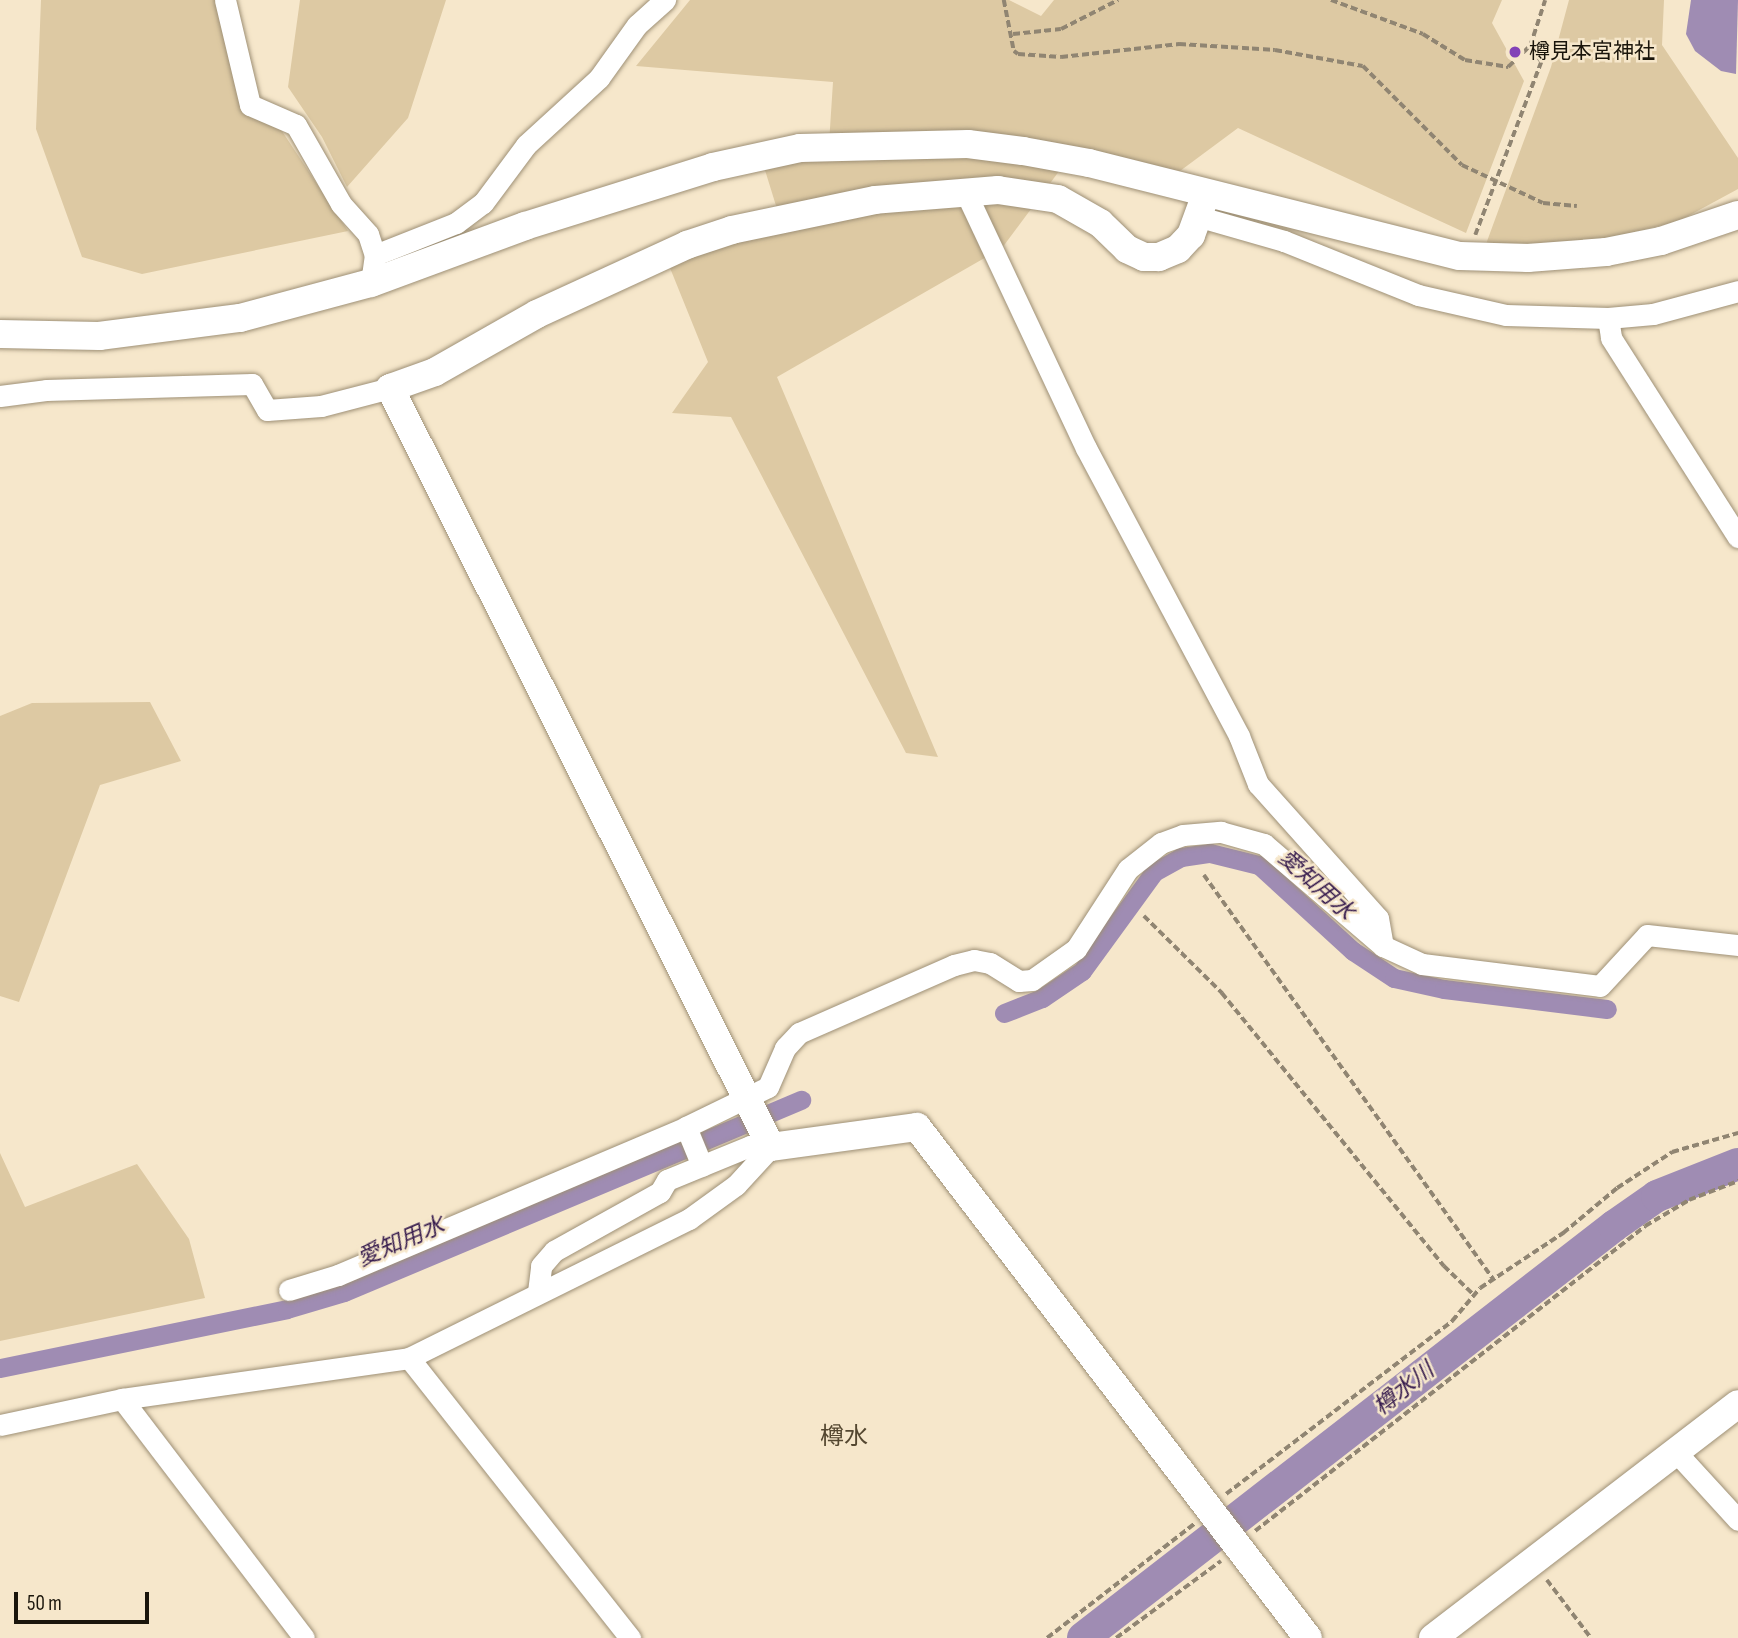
<!DOCTYPE html>
<meta charset="utf-8">
<style>
body{margin:0}
#map{position:relative;width:1738px;height:1638px;overflow:hidden;background:#f6e7cb;font-family:"Sofia Sans Condensed","Noto Sans JP",sans-serif}
div>[style]{position:absolute}
.green>*{inset:0;background:#ddc9a3}
.water>*{inset:0;background:#9f8cb3}
.canal>*{height:19px;margin:-9.5px;padding:0 9.5px;transform-origin:9.5px;border-radius:9.5px;background:#9f8cb3}
.river>*{height:32px;margin:-16px;padding:0 16px;transform-origin:16px;border-radius:16px;background:#9f8cb3}
.path>*{height:3.5px;margin-top:-1.75px;transform-origin:0;background:repeating-linear-gradient(90deg,#908572 0 7px,transparent 0 10.5px)}
.roads{filter:drop-shadow(0 0 2px #9e9076) drop-shadow(0 0 2px #9e9076)}
.street>*{height:21px;margin:-10.5px;padding:0 10.5px;transform-origin:10.5px;border-radius:10.5px;background:#fff}
.secondary>*{height:28px;margin:-14px;padding:0 14px;transform-origin:14px;border-radius:14px;background:#fff}
.dots>*{width:19px;height:19px;translate:-50% -50%;box-sizing:border-box;border:4px solid #f6e7cb;border-radius:50%}
span{translate:-50% -50%;white-space:nowrap;text-align:center;line-height:1.15;-webkit-text-stroke:5px #f6e7cb;paint-order:stroke}
.poi-label{font-size:21px;color:#1a150b}
.left{translate:0 -50%;text-align:left}
.water-label{font-size:23px;color:#371c4e;font-style:italic}
.quarter-label{font-size:24px;color:#544730}
.scale{position:absolute;left:14px;top:1592px;width:135px;height:32px;box-sizing:border-box;border:4px solid #1a150b;border-top:0;padding-left:9px;font-size:21px;line-height:24px;white-space:nowrap;color:#1a150b;-webkit-text-stroke:5px #f6e7cb;paint-order:stroke}
</style>
<div id="map">
<div class="green">
<i style="clip-path:polygon(41px 0,220px 0,231px 54px,348px 231px,142px 274px,82px 257px,36px 129px)"></i>
<i style="clip-path:polygon(300px 0,446px 0,408px 118px,347px 187px,322px 137px,288px 87px)"></i>
<i style="clip-path:polygon(690px 0,1009px 0,1041px 16px,1054px 0,1502px 0,1492px 23px,1524px 81px,1466px 233px,1238px 128px,1180px 171px,1074px 151px,1002px 248px,777px 377px,938px 757px,906px 753px,731px 417px,672px 413px,708px 362px,668px 263px,782px 225px,764px 167px,828px 159px,833px 82px,636px 66px)"></i>
<i style="clip-path:polygon(1569px 0,1664px 0,1662px 45px,1738px 158px,1738px 189px,1679px 221px,1594px 242px,1486px 244px,1551px 67px)"></i>
<i style="clip-path:polygon(150px 702px,181px 761px,100px 785px,19px 1002px,0 996px,0 716px,32px 703px)"></i>
<i style="clip-path:polygon(0 1153px,25px 1207px,137px 1164px,189px 1239px,205px 1298px,0 1341px)"></i>
</div>
<div class="water">
<i style="clip-path:polygon(1691px 0,1738px 0,1736px 74px,1721px 71px,1695px 51px,1686px 34px)"></i>
</div>
<div class="canal">
<i style="left:1004px;top:1013px;width:41px;rotate:-21.5deg"></i>
<i style="left:1042px;top:998px;width:48px;rotate:-34deg"></i>
<i style="left:1082px;top:971px;width:122px;rotate:-54deg"></i>
<i style="left:1154px;top:872px;width:31px;rotate:-29deg"></i>
<i style="left:1181px;top:857px;width:29px;rotate:-8deg"></i>
<i style="left:1210px;top:853px;width:50px;rotate:13.8deg"></i>
<i style="left:1259px;top:865px;width:127px;rotate:42.5deg"></i>
<i style="left:1353px;top:951px;width:49px;rotate:33.4deg"></i>
<i style="left:1394px;top:978px;width:51px;rotate:12.4deg"></i>
<i style="left:1444px;top:989px;width:164px;rotate:7deg"></i>
<i style="left:0;top:1368px;width:293px;rotate:-11.6deg"></i>
<i style="left:287px;top:1309px;width:59px;rotate:-16.6deg"></i>
<i style="left:344px;top:1292px;width:496px;rotate:-22.8deg"></i>
</div>
<div class="river">
<i style="left:1083px;top:1638px;width:672px;rotate:-37.81deg"></i>
<i style="left:1614px;top:1226px;width:52px;rotate:-34.9deg"></i>
<i style="left:1657px;top:1196px;width:87px;rotate:-21.6deg"></i>
</div>
<div class="path">
<i style="left:1004px;top:0;width:52px;rotate:78.9deg"></i>
<i style="left:1014px;top:51px;width:5px;rotate:37deg"></i>
<i style="left:1018px;top:54px;width:43px;rotate:4deg"></i>
<i style="left:1061px;top:57px;width:119px;rotate:-6.3deg"></i>
<i style="left:1179px;top:44px;width:96px;rotate:3.6deg"></i>
<i style="left:1275px;top:50px;width:89px;rotate:10.3deg"></i>
<i style="left:1363px;top:66px;width:140px;rotate:45deg"></i>
<i style="left:1462px;top:165px;width:89px;rotate:25.1deg"></i>
<i style="left:1543px;top:203px;width:34px;rotate:5deg"></i>
<i style="left:1331px;top:0;width:98px;rotate:20.3deg"></i>
<i style="left:1423px;top:34px;width:49px;rotate:31.8deg"></i>
<i style="left:1465px;top:60px;width:44px;rotate:9.2deg"></i>
<i style="left:1508px;top:67px;width:30px;rotate:-44deg"></i>
<i style="left:1530px;top:46px;width:48px;rotate:-71.9deg"></i>
<i style="left:1013px;top:34px;width:48px;rotate:-5.9deg"></i>
<i style="left:1061px;top:29px;width:64px;rotate:-27deg"></i>
<i style="left:1475px;top:235px;width:185px;rotate:-69.1deg"></i>
<i style="left:1541px;top:62px;width:19px;rotate:-125deg"></i>
<i style="left:1204px;top:875px;width:497px;rotate:54.4deg"></i>
<i style="left:1144px;top:916px;width:110px;rotate:44.6deg"></i>
<i style="left:1222px;top:993px;width:352px;rotate:50.9deg"></i>
<i style="left:1444px;top:1266px;width:42px;rotate:44deg"></i>
<i style="left:1226px;top:1494px;width:285px;rotate:-37.4deg"></i>
<i style="left:1452px;top:1321px;width:43px;rotate:-49.7deg"></i>
<i style="left:1480px;top:1288px;width:100px;rotate:-33.5deg"></i>
<i style="left:1563px;top:1233px;width:70px;rotate:-39.8deg"></i>
<i style="left:1617px;top:1188px;width:66px;rotate:-33.2deg"></i>
<i style="left:1672px;top:1152px;width:69px;rotate:-16.1deg"></i>
<i style="left:1255px;top:1531px;width:495px;rotate:-38deg"></i>
<i style="left:1645px;top:1226px;width:51px;rotate:-30.6deg"></i>
<i style="left:1689px;top:1200px;width:53px;rotate:-21.2deg"></i>
<i style="left:1547px;top:1580px;width:73px;rotate:52.8deg"></i>
<i style="left:1047px;top:1638px;width:187px;rotate:-37.8deg"></i>
<i style="left:1116px;top:1638px;width:130px;rotate:-36.3deg"></i>
</div>
<div class="roads">
<div class="street">
<i style="left:225px;top:0;width:108px;rotate:76.6deg"></i>
<i style="left:250px;top:105px;width:50px;rotate:23.5deg"></i>
<i style="left:296px;top:125px;width:91px;rotate:60.3deg"></i>
<i style="left:341px;top:204px;width:40px;rotate:48deg"></i>
<i style="left:368px;top:234px;width:22px;rotate:72deg"></i>
<i style="left:965px;top:191px;width:284px;rotate:64.8deg"></i>
<i style="left:1086px;top:448px;width:326px;rotate:62deg"></i>
<i style="left:1239px;top:736px;width:52px;rotate:68.4deg"></i>
<i style="left:1258px;top:784px;width:180px;rotate:48.2deg"></i>
<i style="left:1378px;top:918px;width:28px;rotate:80deg"></i>
<i style="left:1200px;top:217px;width:87px;rotate:15.9deg"></i>
<i style="left:1284px;top:241px;width:144px;rotate:21.9deg"></i>
<i style="left:1418px;top:295px;width:90px;rotate:12.8deg"></i>
<i style="left:1506px;top:315px;width:102px;rotate:1.7deg"></i>
<i style="left:1608px;top:318px;width:45px;rotate:-5.1deg"></i>
<i style="left:1653px;top:314px;width:88px;rotate:-15.1deg"></i>
<i style="left:371px;top:283px;width:28px;rotate:-82deg"></i>
<i style="left:375px;top:255px;width:87px;rotate:-21.6deg"></i>
<i style="left:456px;top:223px;width:34px;rotate:-37deg"></i>
<i style="left:483px;top:203px;width:72px;rotate:-53.4deg"></i>
<i style="left:526px;top:145px;width:99px;rotate:-42.5deg"></i>
<i style="left:599px;top:78px;width:65px;rotate:-54.4deg"></i>
<i style="left:637px;top:25px;width:38px;rotate:-42deg"></i>
<i style="left:1608px;top:318px;width:20px;rotate:81deg"></i>
<i style="left:1611px;top:338px;width:236px;rotate:57.5deg"></i>
<i style="left:0;top:396px;width:46px;rotate:-7.4deg"></i>
<i style="left:46px;top:390px;width:206px;rotate:-1.7deg"></i>
<i style="left:252px;top:384px;width:30px;rotate:60deg"></i>
<i style="left:267px;top:410px;width:54px;rotate:-4.2deg"></i>
<i style="left:321px;top:406px;width:71px;rotate:-14.6deg"></i>
<i style="left:686px;top:1127px;width:42px;rotate:67.7deg"></i>
<i style="left:289px;top:1290px;width:51px;rotate:-17deg"></i>
<i style="left:338px;top:1275px;width:378px;rotate:-23deg"></i>
<i style="left:686px;top:1127px;width:91px;rotate:-26deg"></i>
<i style="left:768px;top:1087px;width:43px;rotate:-66.4deg"></i>
<i style="left:785px;top:1048px;width:21px;rotate:-47deg"></i>
<i style="left:799px;top:1033px;width:169px;rotate:-23.7deg"></i>
<i style="left:954px;top:965px;width:21px;rotate:-14deg"></i>
<i style="left:974px;top:960px;width:16px;rotate:11deg"></i>
<i style="left:990px;top:963px;width:34px;rotate:32deg"></i>
<i style="left:1019px;top:981px;width:13px;rotate:-4deg"></i>
<i style="left:1032px;top:980px;width:54px;rotate:-35.2deg"></i>
<i style="left:1076px;top:949px;width:95px;rotate:-57deg"></i>
<i style="left:1128px;top:869px;width:42px;rotate:-38.2deg"></i>
<i style="left:1161px;top:843px;width:23px;rotate:-20deg"></i>
<i style="left:1183px;top:835px;width:38px;rotate:-5deg"></i>
<i style="left:1221px;top:832px;width:45px;rotate:15.6deg"></i>
<i style="left:1264px;top:844px;width:157px;rotate:40.6deg"></i>
<i style="left:1383px;top:946px;width:43px;rotate:24.8deg"></i>
<i style="left:1422px;top:964px;width:179px;rotate:7deg"></i>
<i style="left:1600px;top:986px;width:69px;rotate:-47.3deg"></i>
<i style="left:1647px;top:935px;width:92px;rotate:6.3deg"></i>
<i style="left:538px;top:1292px;width:26px;rotate:-83deg"></i>
<i style="left:541px;top:1266px;width:20px;rotate:-49deg"></i>
<i style="left:554px;top:1251px;width:121px;rotate:-29.1deg"></i>
<i style="left:660px;top:1192px;width:14px;rotate:-60deg"></i>
<i style="left:667px;top:1180px;width:90px;rotate:-22.3deg"></i>
<i style="left:750px;top:1146px;width:21px;rotate:3deg"></i>
<i style="left:409px;top:1358px;width:357px;rotate:51.7deg"></i>
<i style="left:122px;top:1399px;width:300px;rotate:52.7deg"></i>
<i style="left:0;top:1425px;width:125px;rotate:-12deg"></i>
<i style="left:122px;top:1399px;width:290px;rotate:-8.1deg"></i>
<i style="left:409px;top:1358px;width:313px;rotate:-26.4deg"></i>
<i style="left:689px;top:1219px;width:58px;rotate:-35.9deg"></i>
<i style="left:736px;top:1185px;width:52px;rotate:-47.4deg"></i>
<i style="left:1675px;top:1451px;width:93px;rotate:47.6deg"></i>
</div>
<div class="secondary">
<i style="left:1206px;top:194px;width:44px;rotate:110.1deg"></i>
<i style="left:1191px;top:235px;width:19px;rotate:133deg"></i>
<i style="left:1178px;top:249px;width:21px;rotate:157deg"></i>
<i style="left:1159px;top:257px;width:15px;rotate:180deg"></i>
<i style="left:1144px;top:257px;width:19px;rotate:-155deg"></i>
<i style="left:1127px;top:249px;width:37px;rotate:-136deg"></i>
<i style="left:1100px;top:223px;width:48px;rotate:-150.3deg"></i>
<i style="left:1058px;top:199px;width:61px;rotate:-171.5deg"></i>
<i style="left:998px;top:190px;width:123px;rotate:175.4deg"></i>
<i style="left:875px;top:200px;width:146px;rotate:168.2deg"></i>
<i style="left:732px;top:230px;width:47px;rotate:161.6deg"></i>
<i style="left:687px;top:245px;width:165px;rotate:155.3deg"></i>
<i style="left:537px;top:314px;width:117px;rotate:150.4deg"></i>
<i style="left:435px;top:372px;width:48px;rotate:160.4deg"></i>
<i style="left:390px;top:388px;width:849px;rotate:63.34deg"></i>
<i style="left:771px;top:1147px;width:147px;rotate:-7.8deg"></i>
<i style="left:917px;top:1127px;width:643px;rotate:52.58deg"></i>
<i style="left:0;top:334px;width:99px;rotate:1.2deg"></i>
<i style="left:99px;top:336px;width:142px;rotate:-7.3deg"></i>
<i style="left:240px;top:318px;width:136px;rotate:-15deg"></i>
<i style="left:371px;top:283px;width:164px;rotate:-20.3deg"></i>
<i style="left:525px;top:226px;width:197px;rotate:-17.4deg"></i>
<i style="left:713px;top:167px;width:89px;rotate:-12.3deg"></i>
<i style="left:800px;top:148px;width:168px;rotate:-1.4deg"></i>
<i style="left:968px;top:144px;width:55px;rotate:7.3deg"></i>
<i style="left:1023px;top:151px;width:67px;rotate:10.3deg"></i>
<i style="left:1089px;top:163px;width:382px;rotate:14.1deg"></i>
<i style="left:1460px;top:256px;width:68px;rotate:1.7deg"></i>
<i style="left:1528px;top:258px;width:78px;rotate:-4.4deg"></i>
<i style="left:1606px;top:252px;width:56px;rotate:-11.3deg"></i>
<i style="left:1661px;top:241px;width:81px;rotate:-18.7deg"></i>
<i style="left:1433px;top:1638px;width:384px;rotate:-37.5deg"></i>
</div>
</div>
<div class="dots">
<i style="left:1515px;top:52px;background:#8342b7"></i>
</div>
<div class="poi-label">
<span class="left" style="left:1529px;top:52px">樽見本宮神社</span>
</div>
<div class="water-label">
<span style="left:1316px;top:885px;rotate:42deg">愛知用水</span>
<span style="left:401px;top:1242px;rotate:-23deg">愛知用水</span>
<span style="left:1404px;top:1389px;rotate:-38deg">樽水川</span>
</div>
<div class="quarter-label">
<span style="left:844px;top:1437px">樽水</span>
</div>
<div class="scale">50 m</div>
</div>
